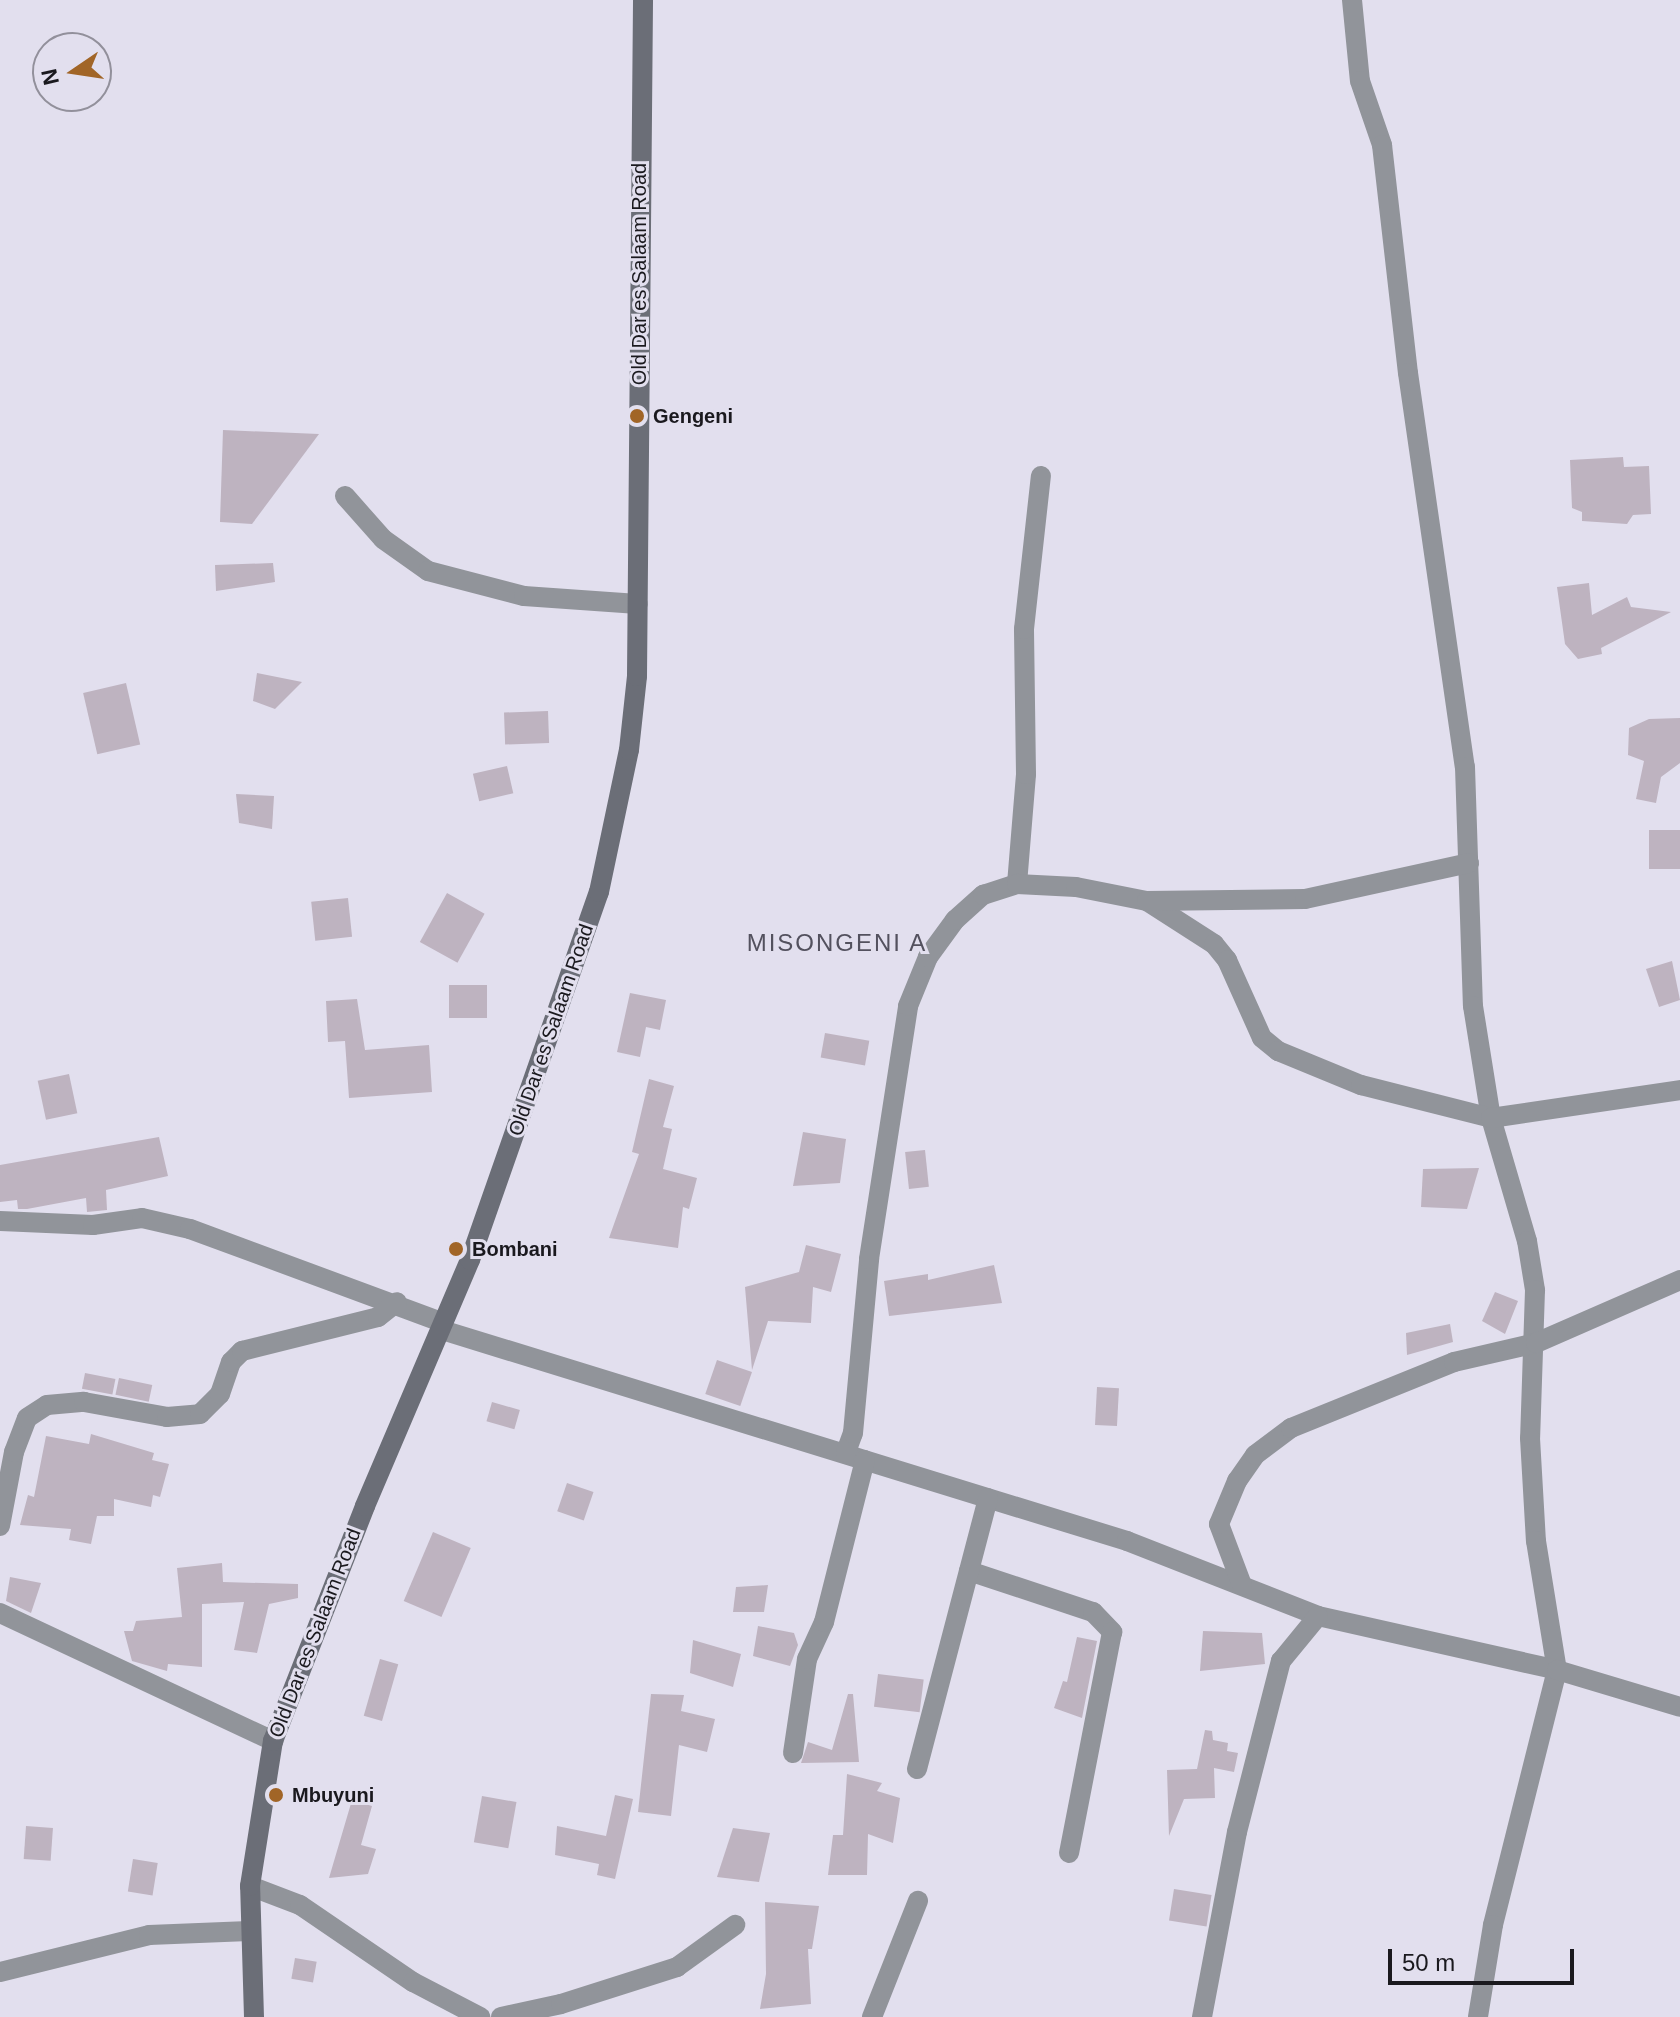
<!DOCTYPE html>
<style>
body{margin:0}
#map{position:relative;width:1680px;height:2017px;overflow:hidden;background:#e2dfee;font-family:Helvetica,sans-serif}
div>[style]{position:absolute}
.building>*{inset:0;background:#beb3c0;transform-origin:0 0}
.street>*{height:20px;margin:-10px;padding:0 10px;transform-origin:10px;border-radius:10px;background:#91949a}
.secondary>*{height:20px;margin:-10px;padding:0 10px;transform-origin:10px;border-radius:10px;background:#6b6e77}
.dots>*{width:22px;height:22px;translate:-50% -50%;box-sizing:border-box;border:4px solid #e2dfee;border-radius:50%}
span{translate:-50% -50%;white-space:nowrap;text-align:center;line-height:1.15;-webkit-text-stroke:6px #e2dfee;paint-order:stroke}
.street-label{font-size:20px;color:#1a191e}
.poi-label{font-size:20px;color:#1a191e;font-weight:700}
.left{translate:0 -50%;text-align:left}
.quarter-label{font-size:24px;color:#53515e;letter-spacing:2px}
.north{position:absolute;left:32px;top:32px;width:80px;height:80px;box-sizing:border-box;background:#e2dfee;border:2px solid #92909b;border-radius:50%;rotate:257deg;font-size:22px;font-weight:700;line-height:32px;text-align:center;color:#1a191e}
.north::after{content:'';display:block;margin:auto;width:28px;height:36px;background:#a16527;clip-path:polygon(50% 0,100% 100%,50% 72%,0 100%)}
.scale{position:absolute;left:1388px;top:1949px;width:186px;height:36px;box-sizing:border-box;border:4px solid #1a191e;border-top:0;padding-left:10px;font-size:24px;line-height:28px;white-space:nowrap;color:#1a191e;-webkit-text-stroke:6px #e2dfee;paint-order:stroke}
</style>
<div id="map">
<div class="building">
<i style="clip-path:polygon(223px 430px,319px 434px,252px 524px,220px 522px)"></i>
<i style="clip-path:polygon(1623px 457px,1624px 467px,1649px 466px,1651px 514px,1633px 515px,1627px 524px,1582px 521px,1582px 512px,1572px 508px,1570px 460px)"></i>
<i style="clip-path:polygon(273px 563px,275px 582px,216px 591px,215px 565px)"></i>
<i style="clip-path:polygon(1589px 583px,1592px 615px,1627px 597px,1631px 607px,1671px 612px,1601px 648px,1602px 654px,1578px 659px,1565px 644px,1557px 587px)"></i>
<i style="clip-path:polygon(257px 673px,302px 682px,275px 709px,253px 701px)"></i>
<i style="left:126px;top:683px;width:63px;height:44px;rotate:77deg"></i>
<i style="left:548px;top:711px;width:32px;height:44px;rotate:88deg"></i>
<i style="clip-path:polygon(1680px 718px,1680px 763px,1661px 777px,1656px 803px,1636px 799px,1644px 761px,1628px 755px,1629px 728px,1649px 719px)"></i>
<i style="left:507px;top:766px;width:28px;height:35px;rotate:77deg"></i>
<i style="clip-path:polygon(236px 794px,274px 796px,272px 829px,239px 823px)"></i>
<i style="left:1649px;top:830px;width:31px;height:39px"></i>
<i style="left:447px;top:893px;width:43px;height:56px;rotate:29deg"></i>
<i style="left:348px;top:898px;width:39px;height:37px;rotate:84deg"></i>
<i style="clip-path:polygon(1672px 961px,1680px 1000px,1659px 1007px,1646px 969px)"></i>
<i style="left:449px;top:985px;width:38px;height:33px"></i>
<i style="clip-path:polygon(630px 993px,666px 1000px,660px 1030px,646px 1027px,640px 1057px,617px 1052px)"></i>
<i style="clip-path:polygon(357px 999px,365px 1050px,429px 1045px,432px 1092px,349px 1098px,345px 1041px,328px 1042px,326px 1001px)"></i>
<i style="left:825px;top:1033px;width:45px;height:25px;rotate:10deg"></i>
<i style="left:69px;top:1074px;width:40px;height:32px;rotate:78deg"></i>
<i style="clip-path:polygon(649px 1079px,674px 1086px,663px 1127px,672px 1129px,663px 1169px,697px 1178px,689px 1209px,683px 1207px,678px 1248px,609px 1238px,639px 1154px,632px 1152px)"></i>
<i style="clip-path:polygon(803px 1132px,846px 1139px,840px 1183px,793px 1186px)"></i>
<i style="clip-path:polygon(159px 1137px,168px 1176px,106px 1190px,107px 1210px,87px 1212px,86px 1198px,27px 1209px,18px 1209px,17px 1200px,0 1202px,0 1165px)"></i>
<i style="left:925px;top:1150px;width:37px;height:20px;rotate:84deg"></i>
<i style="clip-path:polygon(1479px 1168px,1467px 1209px,1421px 1207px,1423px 1169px)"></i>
<i style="clip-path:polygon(806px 1245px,841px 1254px,831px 1292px,813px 1287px,811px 1323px,768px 1321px,752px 1370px,745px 1287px,799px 1272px)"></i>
<i style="clip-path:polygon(994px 1265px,1002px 1303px,889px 1316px,884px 1281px,928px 1274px,928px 1280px)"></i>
<i style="clip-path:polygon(1495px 1292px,1518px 1301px,1505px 1334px,1482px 1321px)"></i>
<i style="clip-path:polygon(1450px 1324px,1453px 1342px,1407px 1355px,1406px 1333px)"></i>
<i style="left:717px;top:1360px;width:37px;height:36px;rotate:19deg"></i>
<i style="left:85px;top:1373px;width:31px;height:16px;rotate:11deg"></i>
<i style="left:119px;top:1378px;width:34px;height:17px;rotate:12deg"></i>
<i style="left:1097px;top:1387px;width:22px;height:38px;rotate:3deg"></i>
<i style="left:492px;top:1402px;width:29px;height:20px;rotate:16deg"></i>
<i style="clip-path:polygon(91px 1434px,154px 1453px,152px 1460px,169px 1464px,160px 1497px,153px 1495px,151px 1507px,114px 1499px,114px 1516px,97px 1516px,91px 1544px,69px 1540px,71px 1529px,20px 1525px,28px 1495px,34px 1497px,46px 1436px,89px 1444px)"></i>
<i style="left:567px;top:1483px;width:28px;height:30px;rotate:19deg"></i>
<i style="left:433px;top:1532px;width:41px;height:75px;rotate:23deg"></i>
<i style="clip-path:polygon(222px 1563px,223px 1582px,298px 1584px,298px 1598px,269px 1604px,257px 1653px,234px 1650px,244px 1602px,202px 1604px,202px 1667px,168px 1664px,167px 1671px,132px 1661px,124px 1631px,133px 1631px,136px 1621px,182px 1617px,177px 1568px)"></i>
<i style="clip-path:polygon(10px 1577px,41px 1583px,31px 1613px,6px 1601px)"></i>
<i style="clip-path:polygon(768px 1585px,764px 1612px,733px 1612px,736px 1587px)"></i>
<i style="clip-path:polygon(758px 1626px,794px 1633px,798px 1645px,790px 1666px,753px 1656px)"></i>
<i style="clip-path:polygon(1203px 1631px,1262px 1633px,1265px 1664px,1200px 1671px)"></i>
<i style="clip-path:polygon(1077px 1637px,1097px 1641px,1082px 1718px,1054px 1708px,1063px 1681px,1067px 1682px)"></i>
<i style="clip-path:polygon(693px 1640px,741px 1654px,733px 1687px,690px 1673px)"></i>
<i style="left:380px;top:1659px;width:19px;height:59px;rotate:16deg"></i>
<i style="left:878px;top:1674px;width:46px;height:33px;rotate:7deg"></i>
<i style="clip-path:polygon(651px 1694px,684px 1695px,681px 1711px,715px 1719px,707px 1752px,679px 1745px,671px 1816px,638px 1812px)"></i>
<i style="clip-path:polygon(848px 1694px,853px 1694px,859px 1762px,801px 1763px,808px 1742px,832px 1750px)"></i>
<i style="clip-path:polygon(1205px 1730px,1212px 1731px,1213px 1740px,1228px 1743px,1227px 1751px,1238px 1753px,1234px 1772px,1214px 1768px,1215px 1798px,1184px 1799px,1169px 1836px,1167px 1770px,1197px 1769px)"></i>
<i style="clip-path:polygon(847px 1774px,882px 1783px,877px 1791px,900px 1798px,893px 1843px,868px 1834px,867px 1875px,828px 1875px,833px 1835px,843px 1835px)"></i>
<i style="clip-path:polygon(615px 1795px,633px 1799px,615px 1879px,597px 1875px,599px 1864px,555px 1855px,557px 1826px,606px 1836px)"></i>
<i style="left:482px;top:1796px;width:35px;height:47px;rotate:10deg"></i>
<i style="clip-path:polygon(352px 1800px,372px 1806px,361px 1845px,376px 1849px,368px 1874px,329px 1878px)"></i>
<i style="left:26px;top:1826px;width:27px;height:33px;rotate:4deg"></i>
<i style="clip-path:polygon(733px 1828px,770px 1833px,759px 1882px,717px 1877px)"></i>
<i style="left:133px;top:1859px;width:25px;height:33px;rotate:9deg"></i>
<i style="left:1174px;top:1889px;width:38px;height:32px;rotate:9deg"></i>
<i style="clip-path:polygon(765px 1902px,819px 1906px,812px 1949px,808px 1949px,811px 2004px,760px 2009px,766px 1974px)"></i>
<i style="left:295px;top:1958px;width:22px;height:21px;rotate:10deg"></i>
</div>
<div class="street">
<i style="left:1352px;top:0;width:81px;rotate:84.4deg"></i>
<i style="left:1360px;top:81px;width:68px;rotate:71deg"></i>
<i style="left:1382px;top:145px;width:229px;rotate:83.5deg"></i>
<i style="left:1408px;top:373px;width:398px;rotate:81.8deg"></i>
<i style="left:1465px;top:767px;width:239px;rotate:88.1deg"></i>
<i style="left:1473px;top:1006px;width:113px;rotate:80.9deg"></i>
<i style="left:1491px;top:1118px;width:128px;rotate:73.7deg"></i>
<i style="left:1527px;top:1241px;width:50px;rotate:80.7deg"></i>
<i style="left:1535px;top:1290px;width:148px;rotate:91.9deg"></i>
<i style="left:1530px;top:1438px;width:103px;rotate:86.7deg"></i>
<i style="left:1536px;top:1541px;width:131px;rotate:80.8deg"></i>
<i style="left:1557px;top:1670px;width:263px;rotate:104.1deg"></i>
<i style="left:1493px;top:1925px;width:93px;rotate:99.3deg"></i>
<i style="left:345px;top:496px;width:57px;rotate:48.5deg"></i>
<i style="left:383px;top:539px;width:55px;rotate:35.4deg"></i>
<i style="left:428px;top:571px;width:99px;rotate:14.6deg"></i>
<i style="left:524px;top:596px;width:114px;rotate:4deg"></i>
<i style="left:1017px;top:884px;width:110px;rotate:-85.3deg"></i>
<i style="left:1026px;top:774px;width:145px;rotate:-90.8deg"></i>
<i style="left:1024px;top:629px;width:154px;rotate:-83.7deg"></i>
<i style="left:1147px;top:901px;width:80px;rotate:32.7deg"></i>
<i style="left:1214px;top:944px;width:21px;rotate:51deg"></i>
<i style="left:1227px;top:960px;width:85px;rotate:65.8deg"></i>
<i style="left:1262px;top:1038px;width:21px;rotate:39deg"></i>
<i style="left:1278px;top:1051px;width:90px;rotate:22.3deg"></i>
<i style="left:1361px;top:1085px;width:134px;rotate:14.2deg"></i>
<i style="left:1491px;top:1118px;width:191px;rotate:-8.4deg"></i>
<i style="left:0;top:1221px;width:93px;rotate:2.5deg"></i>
<i style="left:93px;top:1225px;width:49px;rotate:-8.1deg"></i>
<i style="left:142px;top:1218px;width:49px;rotate:12.9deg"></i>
<i style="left:190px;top:1229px;width:269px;rotate:20.3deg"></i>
<i style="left:442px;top:1330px;width:717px;rotate:17.12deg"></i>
<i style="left:1127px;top:1541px;width:205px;rotate:21.4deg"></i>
<i style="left:1318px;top:1616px;width:245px;rotate:12.7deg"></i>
<i style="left:1557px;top:1670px;width:128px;rotate:16.7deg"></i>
<i style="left:846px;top:1452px;width:20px;rotate:-70deg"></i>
<i style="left:853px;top:1433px;width:175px;rotate:-84.7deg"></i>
<i style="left:869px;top:1259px;width:256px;rotate:-81.2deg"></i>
<i style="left:908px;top:1006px;width:53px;rotate:-67.8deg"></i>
<i style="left:928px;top:957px;width:46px;rotate:-53.9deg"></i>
<i style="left:955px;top:920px;width:38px;rotate:-42deg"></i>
<i style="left:983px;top:895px;width:36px;rotate:-18deg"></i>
<i style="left:1017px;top:884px;width:59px;rotate:2.9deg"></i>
<i style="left:1076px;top:887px;width:72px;rotate:11.2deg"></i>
<i style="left:1147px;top:901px;width:158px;rotate:-0.7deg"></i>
<i style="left:1305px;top:899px;width:168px;rotate:-12.4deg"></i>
<i style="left:0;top:1526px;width:75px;rotate:-79.3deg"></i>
<i style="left:14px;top:1452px;width:36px;rotate:-69deg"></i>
<i style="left:27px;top:1418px;width:24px;rotate:-33deg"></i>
<i style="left:47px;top:1405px;width:37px;rotate:-5deg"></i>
<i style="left:84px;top:1402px;width:84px;rotate:10.2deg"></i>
<i style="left:167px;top:1417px;width:33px;rotate:-5deg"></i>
<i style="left:200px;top:1414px;width:28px;rotate:-45deg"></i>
<i style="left:220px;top:1394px;width:34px;rotate:-71deg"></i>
<i style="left:231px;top:1362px;width:16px;rotate:-45deg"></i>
<i style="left:242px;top:1351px;width:140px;rotate:-14deg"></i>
<i style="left:378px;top:1317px;width:24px;rotate:-38deg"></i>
<i style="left:969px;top:1571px;width:131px;rotate:18.3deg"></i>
<i style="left:1093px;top:1612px;width:28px;rotate:46deg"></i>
<i style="left:1112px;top:1632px;width:225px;rotate:101deg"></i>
<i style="left:1242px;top:1585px;width:65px;rotate:-110.7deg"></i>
<i style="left:1219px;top:1524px;width:47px;rotate:-67.3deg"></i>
<i style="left:1237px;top:1481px;width:32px;rotate:-55deg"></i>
<i style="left:1255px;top:1455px;width:45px;rotate:-36.9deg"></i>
<i style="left:1291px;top:1428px;width:176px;rotate:-22deg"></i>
<i style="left:1454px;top:1362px;width:84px;rotate:-13deg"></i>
<i style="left:1536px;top:1343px;width:157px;rotate:-23.6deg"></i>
<i style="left:0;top:1613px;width:302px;rotate:25.1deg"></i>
<i style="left:793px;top:1753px;width:95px;rotate:-81.5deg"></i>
<i style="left:807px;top:1659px;width:41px;rotate:-65.3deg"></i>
<i style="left:824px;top:1622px;width:167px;rotate:-75.8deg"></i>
<i style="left:917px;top:1769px;width:280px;rotate:-75.3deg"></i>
<i style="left:250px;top:1886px;width:53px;rotate:20.8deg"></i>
<i style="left:300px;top:1905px;width:137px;rotate:34.3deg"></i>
<i style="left:413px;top:1982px;width:76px;rotate:27.6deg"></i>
<i style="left:0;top:1972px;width:154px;rotate:-13.9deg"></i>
<i style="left:149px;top:1935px;width:100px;rotate:-2.3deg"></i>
<i style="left:501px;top:2017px;width:61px;rotate:-12.2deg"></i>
<i style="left:561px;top:2004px;width:122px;rotate:-17.7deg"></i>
<i style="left:677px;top:1967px;width:72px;rotate:-35.9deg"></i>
<i style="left:872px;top:2017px;width:125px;rotate:-68.4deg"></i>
<i style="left:1202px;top:2017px;width:188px;rotate:-79.3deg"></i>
<i style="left:1237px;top:1832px;width:177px;rotate:-75.6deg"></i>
<i style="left:1281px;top:1661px;width:58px;rotate:-50.6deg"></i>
</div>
<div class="secondary">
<i style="left:254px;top:2017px;width:131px;rotate:-91.7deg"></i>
<i style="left:250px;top:1886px;width:147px;rotate:-81deg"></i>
<i style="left:273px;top:1741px;width:252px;rotate:-68.6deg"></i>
<i style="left:365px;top:1506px;width:267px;rotate:-66.9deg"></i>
<i style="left:470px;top:1260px;width:390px;rotate:-70.7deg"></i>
<i style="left:599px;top:892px;width:145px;rotate:-78.1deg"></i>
<i style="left:629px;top:750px;width:74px;rotate:-83.8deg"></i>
<i style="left:637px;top:676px;width:676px;rotate:-89.49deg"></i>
</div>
<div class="dots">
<i style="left:637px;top:416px;background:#a16527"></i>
<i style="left:456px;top:1249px;background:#a16527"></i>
<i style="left:276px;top:1795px;background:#a16527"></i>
</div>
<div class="street-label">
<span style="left:639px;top:274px;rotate:-90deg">Old Dar es Salaam Road</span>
<span style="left:551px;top:1030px;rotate:-71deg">Old Dar es Salaam Road</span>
<span style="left:315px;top:1633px;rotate:-69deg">Old Dar es Salaam Road</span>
</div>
<div class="poi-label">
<span class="left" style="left:653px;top:416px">Gengeni</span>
<span class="left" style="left:472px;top:1249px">Bombani</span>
<span class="left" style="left:292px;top:1795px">Mbuyuni</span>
</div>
<div class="quarter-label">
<span style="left:837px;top:943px">MISONGENI A</span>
</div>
<div class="north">N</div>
<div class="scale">50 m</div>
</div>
